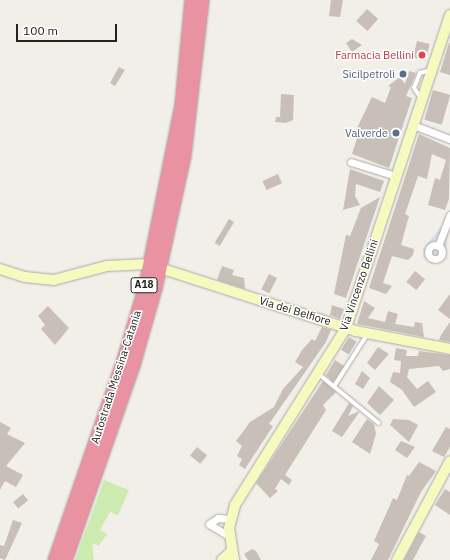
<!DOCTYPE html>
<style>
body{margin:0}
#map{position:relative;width:450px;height:560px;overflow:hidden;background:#f2efe9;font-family:"IBM Plex Sans",sans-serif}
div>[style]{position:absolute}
.grass>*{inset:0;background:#cdebb0}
.plaza>*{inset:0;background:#dddde8}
.building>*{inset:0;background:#c7bfb8;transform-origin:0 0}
.roads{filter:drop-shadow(0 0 1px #a9a9a9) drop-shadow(0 0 1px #a9a9a9)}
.lane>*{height:3.5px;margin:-1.75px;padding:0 1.75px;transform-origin:1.75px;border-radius:1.75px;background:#fff}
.street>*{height:7px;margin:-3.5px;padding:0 3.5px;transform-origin:3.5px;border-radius:3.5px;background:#fff}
.street>.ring{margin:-3.5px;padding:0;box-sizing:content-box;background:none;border:7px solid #fff;border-radius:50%}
.secondary>*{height:10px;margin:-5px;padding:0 5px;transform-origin:5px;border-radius:5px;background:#f7fabf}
.highway>*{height:13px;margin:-6.5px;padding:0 6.5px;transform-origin:6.5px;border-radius:6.5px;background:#e892a2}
.dots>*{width:11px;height:11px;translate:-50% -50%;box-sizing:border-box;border:2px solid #fff;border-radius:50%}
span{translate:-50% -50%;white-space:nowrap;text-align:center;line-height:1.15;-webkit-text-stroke:3px #fff;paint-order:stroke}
.shield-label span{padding:1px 3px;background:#fff;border:1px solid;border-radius:3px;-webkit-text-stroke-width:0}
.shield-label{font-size:10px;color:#222;font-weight:700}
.health-label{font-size:11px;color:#be3a42}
.right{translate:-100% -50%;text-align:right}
.service-label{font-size:11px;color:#4e5e75}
.street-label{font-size:11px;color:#222}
.scale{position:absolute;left:16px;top:24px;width:101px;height:18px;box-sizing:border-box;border:2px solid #222;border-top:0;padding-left:5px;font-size:12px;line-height:14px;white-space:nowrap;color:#222;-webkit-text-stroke:3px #fff;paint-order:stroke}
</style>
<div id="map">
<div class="grass">
<i style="clip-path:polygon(104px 480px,129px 490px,118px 515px,110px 512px,100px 530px,107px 534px,99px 546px,92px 543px,94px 560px,75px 560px)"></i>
</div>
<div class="plaza">
<i style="clip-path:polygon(440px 228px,448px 232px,447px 245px,444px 260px,432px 264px,423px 257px,423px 249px)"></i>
</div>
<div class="building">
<i style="clip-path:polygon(331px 0,343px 0,340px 17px,329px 16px)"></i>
<i style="left:367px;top:9px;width:15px;height:16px;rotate:42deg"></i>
<i style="clip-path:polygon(352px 39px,362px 45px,352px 52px,346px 43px)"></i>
<i style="left:417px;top:41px;width:13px;height:17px;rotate:13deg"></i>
<i style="clip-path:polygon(449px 43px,450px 43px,450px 75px,440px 72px)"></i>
<i style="clip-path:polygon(119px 67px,125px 70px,115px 86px,110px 83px)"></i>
<i style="clip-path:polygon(409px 71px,416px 73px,406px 96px,412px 98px,389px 168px,352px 154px,359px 132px,356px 130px,372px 97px,385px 103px,391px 87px,388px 86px,400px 77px,405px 84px)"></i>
<i style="left:433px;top:90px;width:18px;height:31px;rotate:16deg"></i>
<i style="clip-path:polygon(281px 94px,294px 95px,293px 120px,286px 123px,275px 122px,276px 117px,280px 117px)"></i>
<i style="clip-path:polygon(419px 134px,450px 148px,449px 199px,445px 210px,428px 205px,435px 178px,440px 180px,446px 160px,432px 154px,427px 179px,418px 176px,405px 214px,409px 216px,401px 245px,414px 249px,413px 255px,408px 260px,392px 256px,383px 283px,392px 286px,386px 294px,369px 288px)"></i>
<i style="clip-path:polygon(350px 169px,384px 181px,380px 192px,356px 184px,355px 196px,360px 205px,343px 210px)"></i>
<i style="left:278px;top:174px;width:10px;height:17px;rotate:66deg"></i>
<i style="clip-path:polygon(380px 197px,346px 298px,334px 294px,346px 235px,350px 236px,361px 208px)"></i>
<i style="left:229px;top:219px;width:6px;height:28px;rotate:31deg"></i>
<i style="clip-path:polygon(222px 266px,234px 270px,232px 275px,244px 278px,245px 289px,217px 280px)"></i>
<i style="left:415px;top:271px;width:13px;height:14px;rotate:39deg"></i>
<i style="left:269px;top:274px;width:9px;height:17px;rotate:27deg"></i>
<i style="clip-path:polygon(450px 294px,450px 319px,438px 310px)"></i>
<i style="clip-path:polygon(364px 301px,375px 308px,368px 318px,385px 322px,388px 311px,398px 314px,395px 324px,414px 327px,415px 322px,422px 323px,424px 337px,357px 324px)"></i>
<i style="clip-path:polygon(332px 305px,344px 309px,340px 319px,330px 315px)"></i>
<i style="clip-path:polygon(48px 306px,69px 328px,55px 345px,41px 329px,45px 325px,38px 316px)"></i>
<i style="clip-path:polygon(450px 322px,450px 342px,439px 340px,441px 335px)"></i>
<i style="clip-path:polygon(322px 327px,331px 330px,326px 342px,269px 424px,273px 426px,245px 469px,239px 465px,242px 459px,237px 456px,242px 446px,236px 441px,250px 422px,274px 407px,283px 389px,303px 367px,295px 362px,302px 350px,312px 339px,315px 341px)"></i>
<i style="left:349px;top:337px;width:9px;height:15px;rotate:32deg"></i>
<i style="clip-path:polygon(378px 347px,389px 354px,375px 370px,367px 363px)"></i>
<i style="clip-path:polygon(396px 348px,407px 350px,406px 356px,418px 356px,419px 351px,450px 355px,450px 369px,443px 371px,439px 366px,409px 369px,407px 377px,417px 389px,428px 381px,436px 392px,414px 407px,402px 390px,390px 382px,393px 372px,400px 373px,401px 361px,394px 360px)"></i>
<i style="clip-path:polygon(335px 360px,344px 366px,333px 382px,326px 375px)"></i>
<i style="clip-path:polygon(362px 371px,370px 378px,363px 389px,355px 384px)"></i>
<i style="clip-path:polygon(323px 381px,336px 392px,323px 405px,326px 410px,285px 475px,292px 480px,289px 485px,281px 479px,275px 489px,278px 491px,270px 498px,256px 483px)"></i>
<i style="clip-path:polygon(379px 386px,394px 400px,380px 415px,367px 403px)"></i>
<i style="clip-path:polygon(349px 403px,353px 406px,348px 416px,360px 411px,342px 437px,332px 431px)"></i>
<i style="clip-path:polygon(367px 419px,374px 424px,376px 434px,370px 454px,352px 442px)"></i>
<i style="clip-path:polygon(393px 419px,409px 420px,418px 425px,409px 442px,390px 425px)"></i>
<i style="clip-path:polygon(0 422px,11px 428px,7px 434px,25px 443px,6px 466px,23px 475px,16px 487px,5px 481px,0 490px)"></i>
<i style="clip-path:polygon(446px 427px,450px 429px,450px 447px,444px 457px,432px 451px)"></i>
<i style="clip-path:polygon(401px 441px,415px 447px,407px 458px,395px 450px)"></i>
<i style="left:197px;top:447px;width:13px;height:11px;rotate:39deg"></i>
<i style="clip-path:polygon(419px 462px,436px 471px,421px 492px,388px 560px,371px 560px,379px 544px,374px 541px,393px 498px,397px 500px,407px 475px,409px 476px)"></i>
<i style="clip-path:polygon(445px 489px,450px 492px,450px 515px,435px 505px)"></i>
<i style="left:23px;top:494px;width:8px;height:13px;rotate:50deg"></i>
<i style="clip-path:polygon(13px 520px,22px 523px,5px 560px,0 558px,0 545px,4px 546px)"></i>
<i style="clip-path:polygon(419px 532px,426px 536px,413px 560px,404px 560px)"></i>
<i style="clip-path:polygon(252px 549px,256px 551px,261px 560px,248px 560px,244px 554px)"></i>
</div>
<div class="roads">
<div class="lane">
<i style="left:420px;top:97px;width:11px;rotate:-124deg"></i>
<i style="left:414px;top:88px;width:16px;rotate:-68deg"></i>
<i style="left:420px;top:73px;width:11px;rotate:-15deg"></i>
<i style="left:319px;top:374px;width:77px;rotate:39.2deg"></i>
<i style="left:335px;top:385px;width:59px;rotate:-57.4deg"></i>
</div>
<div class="street">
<i style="left:413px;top:125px;width:40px;rotate:21deg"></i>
<i style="left:351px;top:162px;width:47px;rotate:17.3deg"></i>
<i class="ring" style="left:428px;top:245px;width:7px;height:7px"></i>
<i style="left:438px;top:246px;width:33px;rotate:-69deg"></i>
<i style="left:229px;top:536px;width:23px;rotate:-149deg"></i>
<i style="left:209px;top:524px;width:11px;rotate:-34deg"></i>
<i style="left:218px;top:518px;width:13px;rotate:4deg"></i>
</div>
<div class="secondary">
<i style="left:0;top:269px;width:26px;rotate:18deg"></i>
<i style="left:25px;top:277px;width:29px;rotate:6deg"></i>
<i style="left:54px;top:280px;width:55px;rotate:-14.8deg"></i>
<i style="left:107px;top:266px;width:35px;rotate:-3deg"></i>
<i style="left:166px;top:270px;width:200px;rotate:17.8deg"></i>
<i style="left:356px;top:331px;width:96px;rotate:10.8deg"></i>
<i style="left:222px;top:560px;width:12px;rotate:-42deg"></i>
<i style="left:234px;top:560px;width:32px;rotate:-99deg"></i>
<i style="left:229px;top:528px;width:24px;rotate:-75deg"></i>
<i style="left:235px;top:505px;width:209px;rotate:-57.9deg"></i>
<i style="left:346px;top:328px;width:330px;rotate:-71.6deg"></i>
<i style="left:397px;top:560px;width:112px;rotate:-61.8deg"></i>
</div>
<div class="highway">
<i style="left:54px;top:560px;width:208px;rotate:-71deg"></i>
<i style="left:122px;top:363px;width:81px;rotate:-73.6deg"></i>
<i style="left:145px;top:285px;width:184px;rotate:-78.7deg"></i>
<i style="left:181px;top:105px;width:105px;rotate:-84.6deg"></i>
<i style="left:65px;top:560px;width:207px;rotate:-70.8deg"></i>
<i style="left:133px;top:365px;width:80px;rotate:-74.1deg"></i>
<i style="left:155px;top:288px;width:136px;rotate:-77.7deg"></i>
<i style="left:184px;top:155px;width:156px;rotate:-83.4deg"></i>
</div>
</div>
<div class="dots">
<i style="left:422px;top:55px;background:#e0444e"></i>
<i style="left:403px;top:74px;background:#5c6f8a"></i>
<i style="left:396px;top:133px;background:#5c6f8a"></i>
</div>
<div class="shield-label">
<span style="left:144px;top:285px">A18</span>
</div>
<div class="health-label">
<span class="right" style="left:414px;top:55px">Farmacia Bellini</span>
</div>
<div class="service-label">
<span class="right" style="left:395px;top:74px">Sicilpetroli</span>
<span class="right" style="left:388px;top:133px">Valverde</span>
</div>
<div class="street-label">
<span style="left:359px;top:285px;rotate:-71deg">Via Vincenzo Bellini</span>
<span style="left:295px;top:311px;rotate:17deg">Via dei Belfiore</span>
<span style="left:116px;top:377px;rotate:-72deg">Autostrada Messina-Catania</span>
</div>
<div class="scale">100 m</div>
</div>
